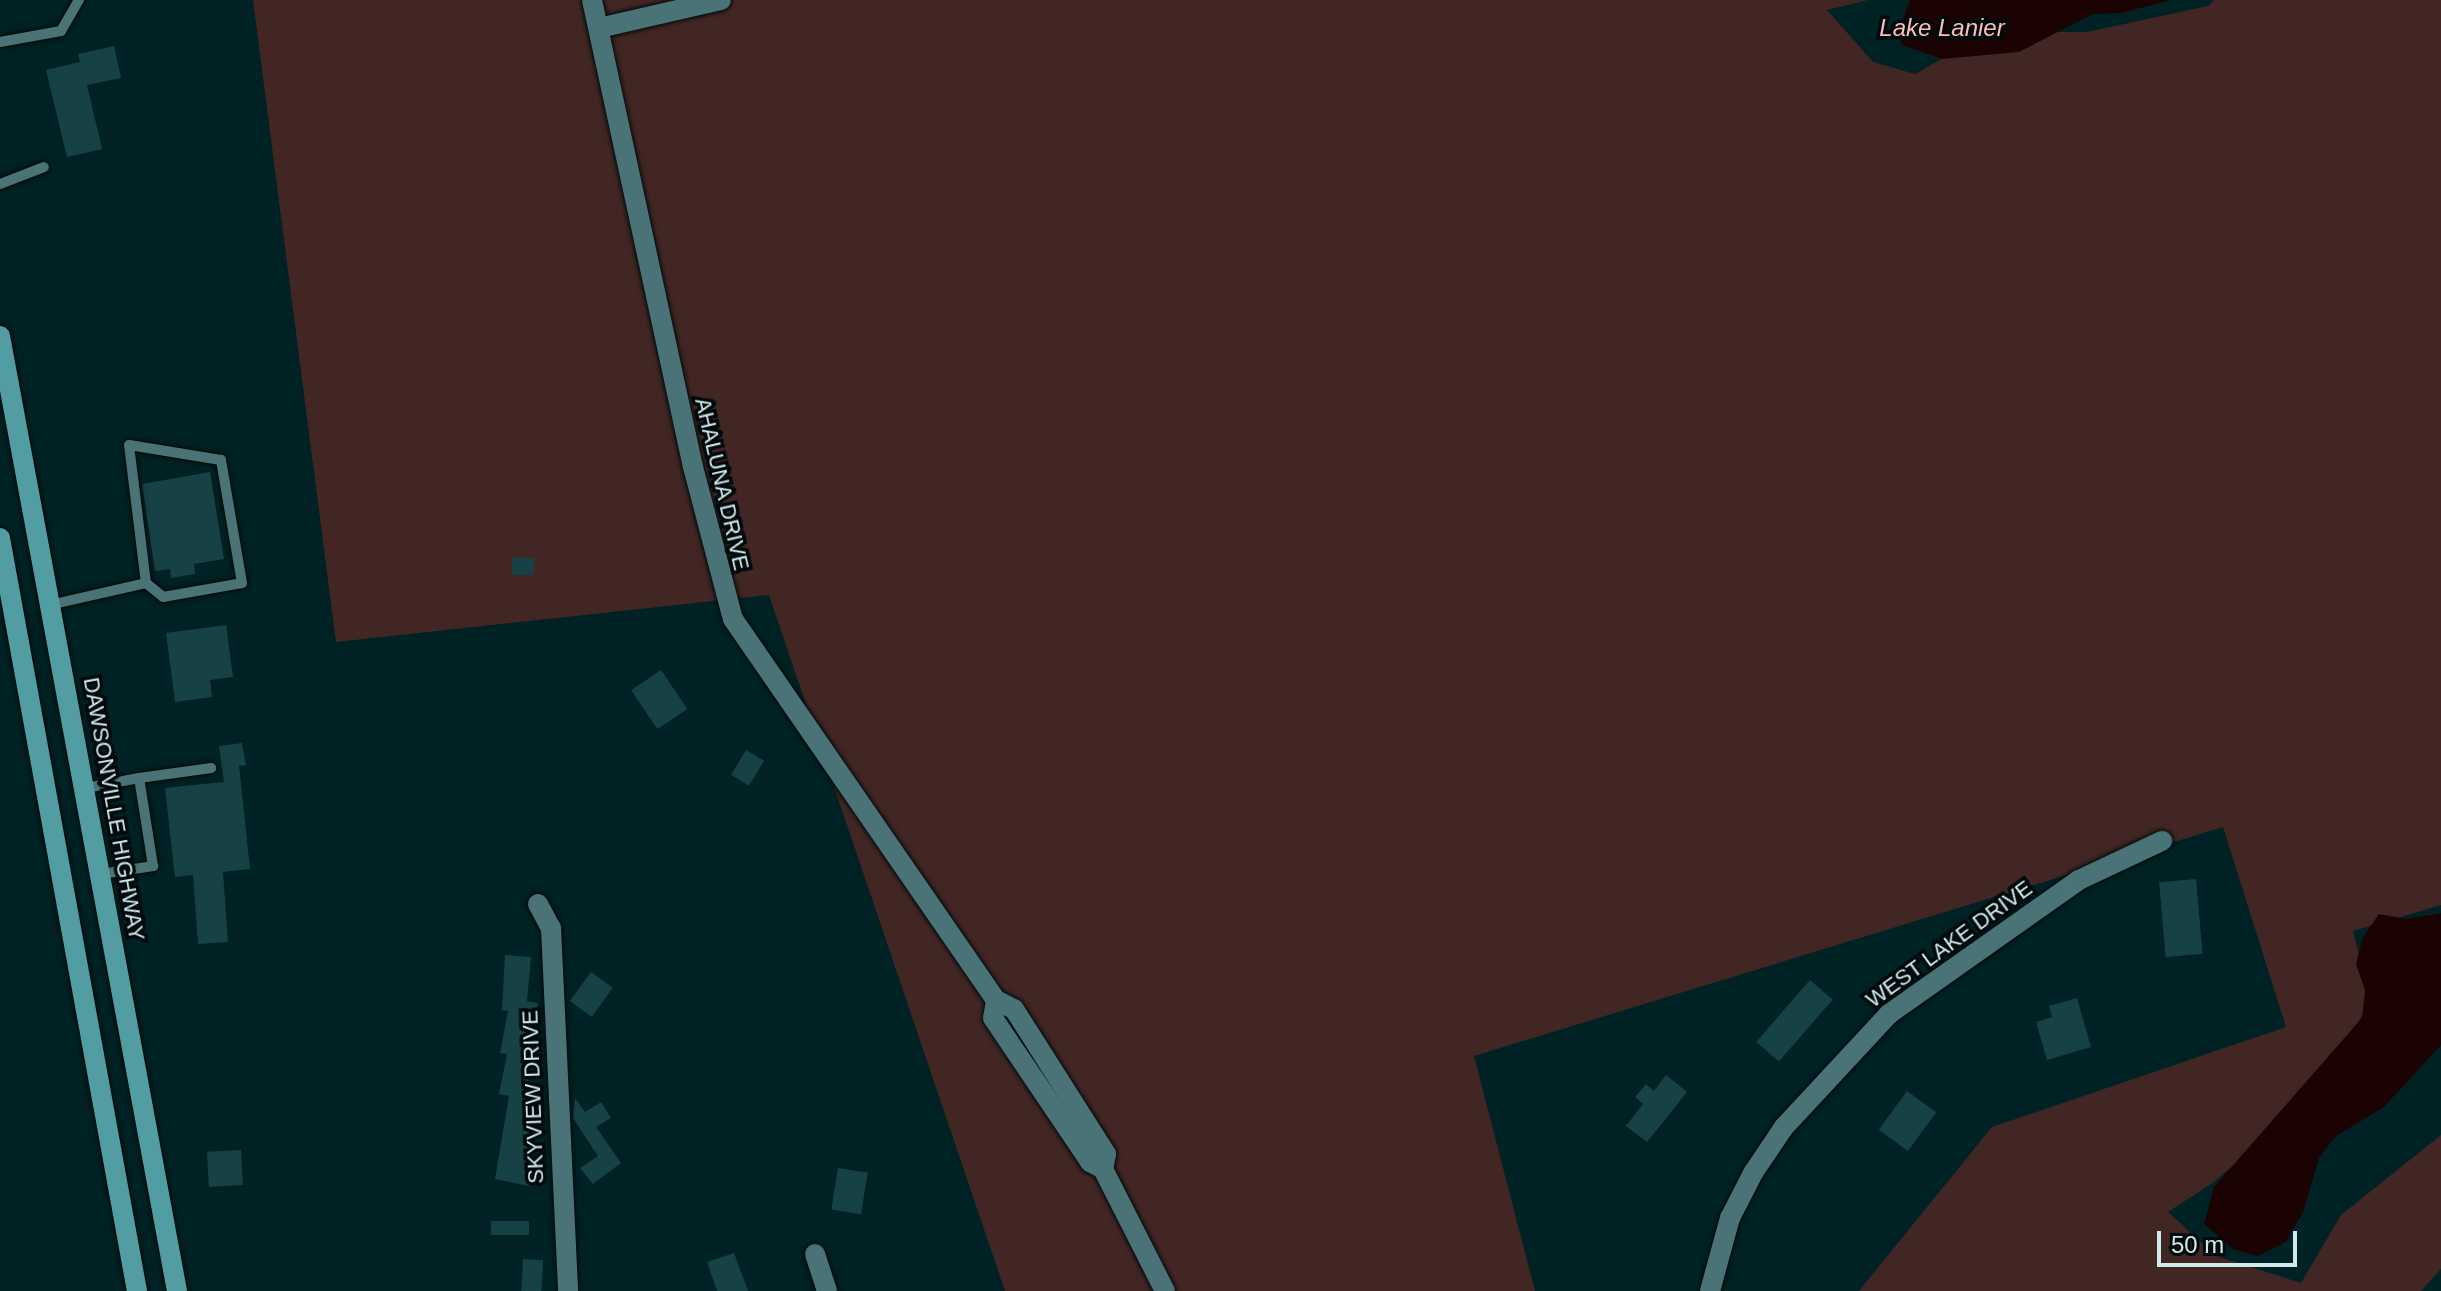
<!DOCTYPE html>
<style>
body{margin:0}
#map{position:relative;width:2441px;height:1291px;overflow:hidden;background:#012224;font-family:Helvetica,sans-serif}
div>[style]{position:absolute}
.green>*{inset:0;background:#422624}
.water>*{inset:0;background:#1b0303}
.building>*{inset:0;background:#174245;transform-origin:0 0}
.roads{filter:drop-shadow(0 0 2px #000a0b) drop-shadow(0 0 2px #000a0b)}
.service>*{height:10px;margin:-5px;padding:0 5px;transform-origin:5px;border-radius:5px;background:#497376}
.minor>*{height:20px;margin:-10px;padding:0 10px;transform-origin:10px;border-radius:10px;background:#497376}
.primary>*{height:20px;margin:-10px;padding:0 10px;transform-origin:10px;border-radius:10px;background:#519da2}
span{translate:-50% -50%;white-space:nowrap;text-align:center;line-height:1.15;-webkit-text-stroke:7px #00090b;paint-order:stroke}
.street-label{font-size:22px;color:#d2e9ea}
.water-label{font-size:24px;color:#ffbdb7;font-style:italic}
.scale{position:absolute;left:2157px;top:1231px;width:140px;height:36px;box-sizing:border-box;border:4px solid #d2e9ea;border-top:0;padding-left:10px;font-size:24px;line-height:28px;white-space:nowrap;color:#d2e9ea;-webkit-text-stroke:6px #00090b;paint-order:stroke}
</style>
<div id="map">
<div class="green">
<i style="clip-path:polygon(253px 0,1868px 0,1827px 10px,1873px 62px,1915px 74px,1989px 32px,2087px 32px,2208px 6px,2214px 0,2441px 0,2441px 905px,2353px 931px,2371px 1002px,2304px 1104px,2214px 1182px,2168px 1212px,2216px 1256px,2301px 1283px,2341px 1215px,2441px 1135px,2441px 1269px,2421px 1291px,1859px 1291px,1992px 1127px,2286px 1027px,2223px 827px,1474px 1056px,1535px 1291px,1005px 1291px,769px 595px,336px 642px)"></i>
</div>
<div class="water">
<i style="clip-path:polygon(1910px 0,2171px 0,2121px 13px,2093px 14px,2019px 52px,1942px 59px,1902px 45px,1898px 32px)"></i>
<i style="clip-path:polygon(2441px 913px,2441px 1045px,2384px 1107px,2336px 1136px,2319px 1158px,2303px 1212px,2286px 1242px,2258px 1256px,2233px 1249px,2204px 1224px,2214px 1187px,2362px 1018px,2365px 990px,2356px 964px,2363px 937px,2379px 914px,2406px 919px)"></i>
</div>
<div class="building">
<i style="clip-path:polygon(114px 46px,121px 78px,87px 85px,102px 149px,67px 157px,46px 70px,80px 62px,78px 54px)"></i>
<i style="clip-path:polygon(210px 472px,224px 559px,194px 564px,195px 574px,171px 578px,170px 569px,155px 571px,142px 484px)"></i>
<i style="left:512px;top:558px;width:22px;height:17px"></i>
<i style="clip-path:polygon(226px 625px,233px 677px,210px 680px,212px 697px,175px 702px,166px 633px)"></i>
<i style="left:661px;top:670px;width:47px;height:36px;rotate:56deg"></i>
<i style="clip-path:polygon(242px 743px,246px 765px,239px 766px,250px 869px,223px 872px,228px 942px,198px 944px,193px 875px,175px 877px,165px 788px,224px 782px,219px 746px)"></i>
<i style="left:746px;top:750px;width:21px;height:29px;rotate:31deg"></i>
<i style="left:2196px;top:879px;width:75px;height:37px;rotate:85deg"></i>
<i style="clip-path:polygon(505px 955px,531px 957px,527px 1001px,538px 1003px,526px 1058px,536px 1045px,528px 1082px,535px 1083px,526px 1125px,534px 1126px,525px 1167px,532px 1168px,529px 1186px,495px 1179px,509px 1096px,499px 1094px,507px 1054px,500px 1053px,508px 1011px,502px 1010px)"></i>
<i style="left:591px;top:972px;width:27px;height:36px;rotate:36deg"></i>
<i style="left:1810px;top:980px;width:30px;height:82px;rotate:41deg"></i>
<i style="clip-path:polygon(2077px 998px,2091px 1047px,2047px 1060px,2036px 1022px,2052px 1017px,2049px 1006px)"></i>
<i style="clip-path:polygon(1666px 1075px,1687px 1092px,1647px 1142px,1626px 1126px,1643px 1104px,1635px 1097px,1646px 1084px,1654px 1091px)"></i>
<i style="left:1907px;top:1091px;width:36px;height:48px;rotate:36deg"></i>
<i style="clip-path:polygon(575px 1098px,585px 1112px,601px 1102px,611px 1118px,596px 1127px,621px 1163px,593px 1184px,580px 1168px,598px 1156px,573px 1118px)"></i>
<i style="left:241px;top:1150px;width:35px;height:34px;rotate:87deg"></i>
<i style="left:838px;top:1168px;width:30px;height:42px;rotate:9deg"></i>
<i style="left:529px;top:1221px;width:14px;height:38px;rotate:90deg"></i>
<i style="clip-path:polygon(734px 1253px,748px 1291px,717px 1291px,707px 1262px)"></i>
<i style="left:523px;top:1259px;width:20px;height:32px;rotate:3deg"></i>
</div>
<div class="roads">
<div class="service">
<i style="left:0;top:42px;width:62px;rotate:-10.2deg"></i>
<i style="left:61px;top:31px;width:36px;rotate:-60deg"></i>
<i style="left:0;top:184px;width:47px;rotate:-21.1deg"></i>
<i style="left:54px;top:604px;width:94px;rotate:-12.9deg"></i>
<i style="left:146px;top:583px;width:22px;rotate:39deg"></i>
<i style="left:163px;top:597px;width:80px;rotate:-10deg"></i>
<i style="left:242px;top:583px;width:125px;rotate:-99.7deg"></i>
<i style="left:221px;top:460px;width:93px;rotate:-170.7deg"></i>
<i style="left:129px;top:445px;width:139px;rotate:83deg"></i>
<i style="left:86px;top:788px;width:54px;rotate:-10.7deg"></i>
<i style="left:101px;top:874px;width:53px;rotate:-8.7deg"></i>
<i style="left:153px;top:866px;width:89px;rotate:-99deg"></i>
<i style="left:139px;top:778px;width:73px;rotate:-7.9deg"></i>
</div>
<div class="minor">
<i style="left:592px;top:0;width:478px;rotate:77.8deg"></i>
<i style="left:693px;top:467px;width:157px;rotate:75.3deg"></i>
<i style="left:733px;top:619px;width:463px;rotate:55.4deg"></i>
<i style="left:996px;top:1000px;width:20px;rotate:27deg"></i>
<i style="left:1014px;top:1009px;width:172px;rotate:57.6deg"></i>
<i style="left:1106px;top:1154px;width:15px;rotate:101deg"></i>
<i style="left:599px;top:28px;width:125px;rotate:-12.9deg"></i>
<i style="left:538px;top:904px;width:27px;rotate:62deg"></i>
<i style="left:551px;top:928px;width:363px;rotate:87.3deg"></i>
<i style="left:996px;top:1000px;width:18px;rotate:99deg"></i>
<i style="left:993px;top:1018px;width:174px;rotate:56deg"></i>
<i style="left:1090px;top:1162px;width:15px;rotate:28deg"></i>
<i style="left:1103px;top:1169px;width:137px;rotate:63.1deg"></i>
<i style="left:815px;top:1254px;width:39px;rotate:72deg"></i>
<i style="left:1710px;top:1291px;width:76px;rotate:-74.7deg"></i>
<i style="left:1730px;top:1218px;width:51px;rotate:-62.9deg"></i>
<i style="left:1753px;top:1173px;width:55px;rotate:-56deg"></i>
<i style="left:1784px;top:1127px;width:154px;rotate:-47.1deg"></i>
<i style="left:1889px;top:1014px;width:232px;rotate:-35.2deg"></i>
<i style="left:2079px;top:880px;width:92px;rotate:-25.2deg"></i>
</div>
<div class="primary">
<i style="left:0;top:336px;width:971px;rotate:79.5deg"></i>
<i style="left:0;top:538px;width:765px;rotate:79.69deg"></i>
</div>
</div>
<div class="street-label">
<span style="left:722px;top:484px;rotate:77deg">AHALUNA DRIVE</span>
<span style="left:114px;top:809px;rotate:80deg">DAWSONVILLE HIGHWAY</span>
<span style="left:1949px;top:944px;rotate:-36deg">WEST LAKE DRIVE</span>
<span style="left:533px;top:1097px;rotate:-92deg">SKYVIEW DRIVE</span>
</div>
<div class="water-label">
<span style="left:1942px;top:28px">Lake Lanier</span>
</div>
<div class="scale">50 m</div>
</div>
